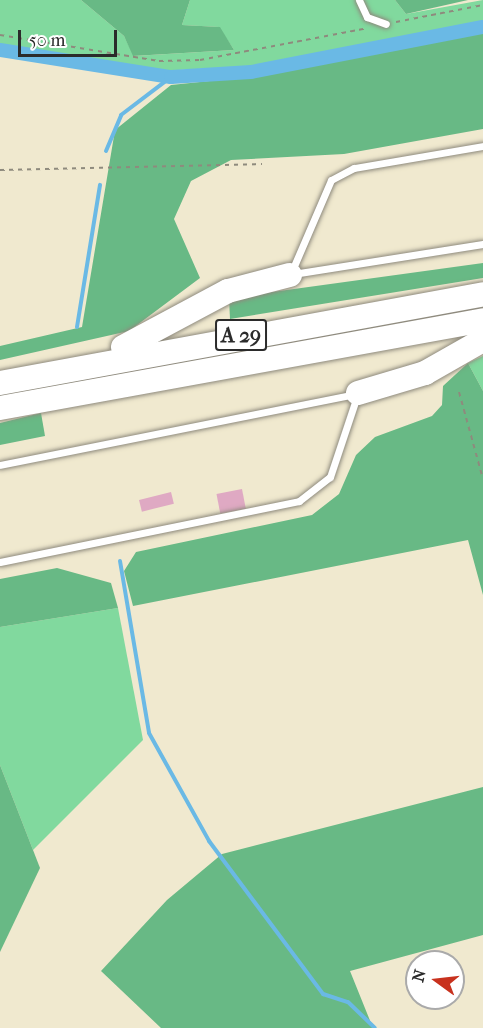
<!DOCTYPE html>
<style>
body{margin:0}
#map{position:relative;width:483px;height:1028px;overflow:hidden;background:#f0e9cf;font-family:"IM FELL French Canon",serif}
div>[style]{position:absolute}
.green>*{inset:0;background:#81d99e}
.forest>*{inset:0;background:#68b985}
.stream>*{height:4px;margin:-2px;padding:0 2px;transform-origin:2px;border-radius:2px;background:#6ab9e5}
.canal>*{height:14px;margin:-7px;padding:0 7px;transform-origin:7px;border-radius:7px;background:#6ab9e5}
.building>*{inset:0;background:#dfa9c3;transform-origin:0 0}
.path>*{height:2px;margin-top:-1px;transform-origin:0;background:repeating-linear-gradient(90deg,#8e8a7d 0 4.5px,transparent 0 9px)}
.roads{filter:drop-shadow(0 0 2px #8e8a7d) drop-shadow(0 0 2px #8e8a7d)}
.lane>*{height:7px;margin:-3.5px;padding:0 3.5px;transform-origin:3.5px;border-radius:3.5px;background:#fff}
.highway>*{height:24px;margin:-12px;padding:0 12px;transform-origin:12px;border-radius:12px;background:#fff}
span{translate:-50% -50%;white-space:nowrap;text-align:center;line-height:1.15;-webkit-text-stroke:6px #fff;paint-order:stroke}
.shield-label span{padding:2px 4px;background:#fff;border:2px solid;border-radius:4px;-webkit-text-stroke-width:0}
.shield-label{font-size:21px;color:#2b2b2b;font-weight:700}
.north{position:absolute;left:405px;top:950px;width:60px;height:60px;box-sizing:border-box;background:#fff;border:2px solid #aaa;border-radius:50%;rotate:285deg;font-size:16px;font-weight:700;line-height:24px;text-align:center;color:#2b2b2b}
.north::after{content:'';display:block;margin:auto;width:21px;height:27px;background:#c8321e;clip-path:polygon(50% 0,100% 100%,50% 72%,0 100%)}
.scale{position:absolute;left:18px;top:30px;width:99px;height:27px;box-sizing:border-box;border:3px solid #2b2b2b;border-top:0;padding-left:8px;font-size:18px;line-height:21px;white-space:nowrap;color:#2b2b2b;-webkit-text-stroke:4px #fff;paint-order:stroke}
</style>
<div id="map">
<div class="green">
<i style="clip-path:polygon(0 0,81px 0,124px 36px,134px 56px,234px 50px,219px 27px,182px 25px,190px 0,395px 0,406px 14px,483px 0,483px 21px,252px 66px,142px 72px,0 46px)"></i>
<i style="clip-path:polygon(483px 356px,483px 391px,468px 363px)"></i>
<i style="clip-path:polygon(118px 608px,143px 740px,33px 850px,0 765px,0 627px)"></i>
</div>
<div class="forest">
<i style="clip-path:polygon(81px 0,190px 0,182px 25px,220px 27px,234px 50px,133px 56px,124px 36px)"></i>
<i style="clip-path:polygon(395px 0,468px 0,406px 14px)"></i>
<i style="clip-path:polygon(483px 32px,483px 129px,344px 154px,231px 160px,191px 181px,174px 219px,200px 278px,129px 331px,0 360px,0 346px,82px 327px,115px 130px,171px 85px,248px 77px)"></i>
<i style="clip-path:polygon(483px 263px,483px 278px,230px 319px,229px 298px)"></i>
<i style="clip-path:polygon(468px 363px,483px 391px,483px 595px,468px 540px,133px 606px,124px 571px,136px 552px,312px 515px,339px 494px,356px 455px,375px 437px,432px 416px,442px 405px,443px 386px)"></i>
<i style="clip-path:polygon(41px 413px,45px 436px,0 445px,0 423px)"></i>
<i style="clip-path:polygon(57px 568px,111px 583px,118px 608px,0 627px,0 579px)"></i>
<i style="clip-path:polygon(0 765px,40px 868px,0 952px)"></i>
<i style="clip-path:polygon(483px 787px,483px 935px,350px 971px,373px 1028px,161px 1028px,101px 971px,167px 900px,222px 854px)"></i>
</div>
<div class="stream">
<i style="left:106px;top:151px;width:39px;rotate:-67deg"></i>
<i style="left:121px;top:115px;width:63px;rotate:-37.2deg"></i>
<i style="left:77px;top:327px;width:144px;rotate:-80.8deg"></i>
<i style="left:120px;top:561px;width:174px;rotate:80.4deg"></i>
<i style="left:149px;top:733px;width:124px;rotate:60.9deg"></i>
<i style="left:209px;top:841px;width:191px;rotate:53.3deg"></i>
<i style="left:323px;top:994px;width:26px;rotate:18deg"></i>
<i style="left:348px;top:1002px;width:37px;rotate:44deg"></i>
</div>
<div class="canal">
<i style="left:0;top:50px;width:173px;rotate:9deg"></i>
<i style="left:171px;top:77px;width:80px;rotate:-3.6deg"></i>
<i style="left:251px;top:72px;width:236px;rotate:-11deg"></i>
</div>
<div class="building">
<i style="left:242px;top:489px;width:20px;height:26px;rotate:79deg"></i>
<i style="left:171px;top:492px;width:12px;height:33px;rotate:76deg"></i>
</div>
<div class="path">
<i style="left:396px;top:22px;width:89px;rotate:-11.1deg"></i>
<i style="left:0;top:35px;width:161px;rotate:9.3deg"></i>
<i style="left:159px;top:61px;width:41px;rotate:-1.4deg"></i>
<i style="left:200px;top:60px;width:170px;rotate:-10.8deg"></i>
<i style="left:0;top:170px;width:262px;rotate:-1.3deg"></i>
<i style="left:459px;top:392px;width:90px;rotate:74.6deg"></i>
</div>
<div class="roads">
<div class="lane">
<i style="left:359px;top:0;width:19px;rotate:65deg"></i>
<i style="left:367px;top:17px;width:20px;rotate:20deg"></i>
<i style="left:291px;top:273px;width:101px;rotate:-66.7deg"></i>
<i style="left:331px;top:180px;width:26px;rotate:-28deg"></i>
<i style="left:354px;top:168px;width:131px;rotate:-9.7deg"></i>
<i style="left:293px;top:274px;width:192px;rotate:-9deg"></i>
<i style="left:0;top:465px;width:361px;rotate:-11.3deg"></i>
<i style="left:0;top:562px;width:305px;rotate:-11.5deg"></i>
<i style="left:299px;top:501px;width:39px;rotate:-38deg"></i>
<i style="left:330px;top:477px;width:85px;rotate:-71.6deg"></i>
</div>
<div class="highway">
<i style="left:123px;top:347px;width:119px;rotate:-28.1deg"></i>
<i style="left:228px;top:291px;width:64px;rotate:-14.5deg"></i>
<i style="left:0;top:383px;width:491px;rotate:-10.4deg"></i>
<i style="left:358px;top:393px;width:70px;rotate:-16.6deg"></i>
<i style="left:425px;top:373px;width:67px;rotate:-29.6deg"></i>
<i style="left:0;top:408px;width:491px;rotate:-10.3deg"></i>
</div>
</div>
<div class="shield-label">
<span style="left:241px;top:335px">A 29</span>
</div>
<div class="north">N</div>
<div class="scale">50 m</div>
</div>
